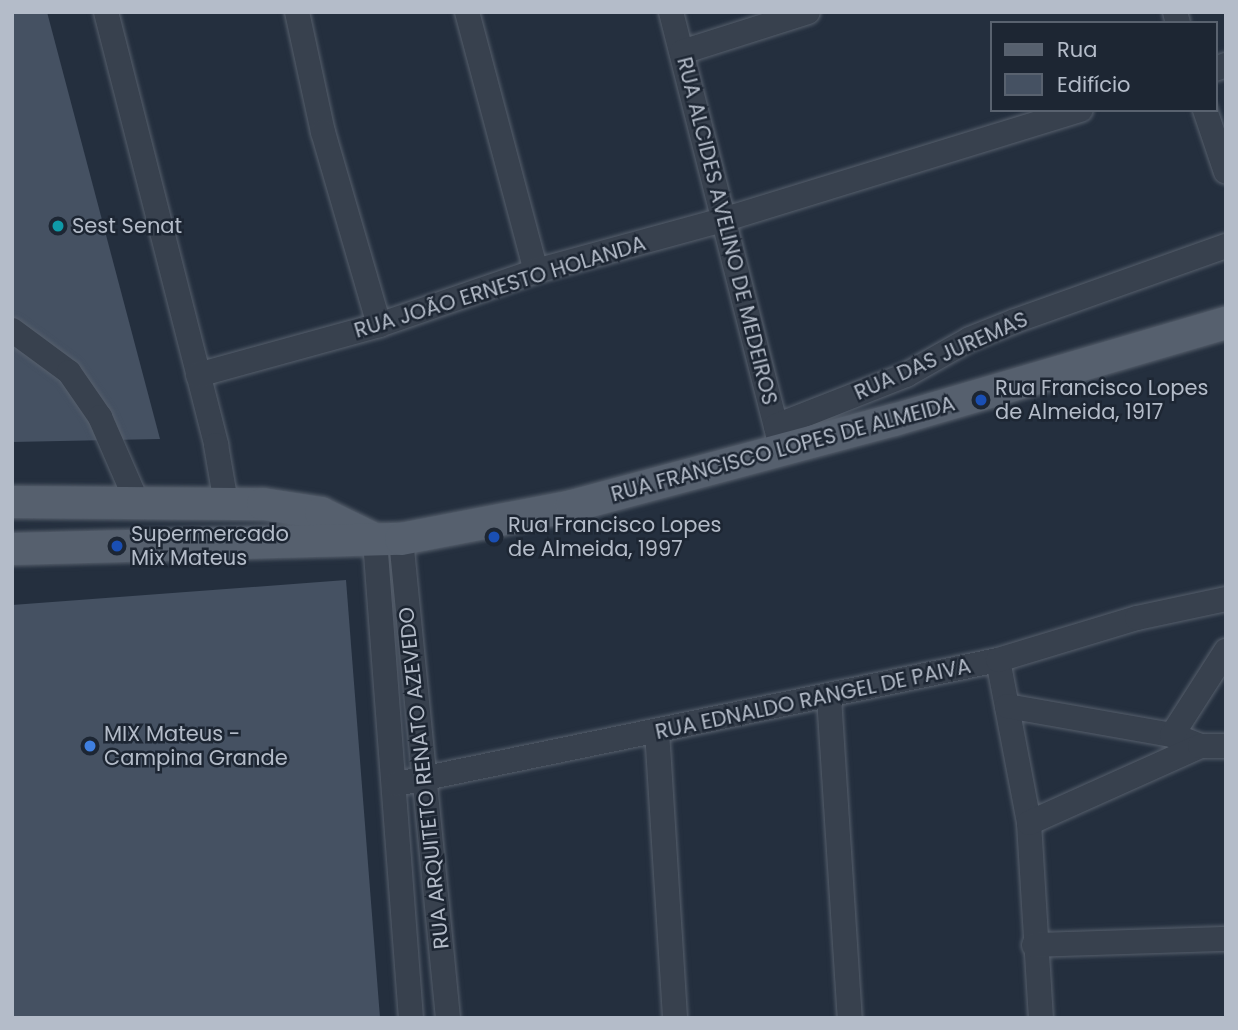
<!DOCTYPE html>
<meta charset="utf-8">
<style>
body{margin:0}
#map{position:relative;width:1238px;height:1030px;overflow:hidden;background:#242f3e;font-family:Poppins,sans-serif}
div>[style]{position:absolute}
.building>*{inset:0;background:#455162}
.roads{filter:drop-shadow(0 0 2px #565f6c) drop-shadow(0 0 2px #565f6c)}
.minor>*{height:24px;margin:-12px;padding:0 12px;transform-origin:12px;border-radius:12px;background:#38414e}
.major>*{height:32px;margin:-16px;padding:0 16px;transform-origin:16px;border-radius:16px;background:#56606e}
.dots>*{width:19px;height:19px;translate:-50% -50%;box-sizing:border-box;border:4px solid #1d2633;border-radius:50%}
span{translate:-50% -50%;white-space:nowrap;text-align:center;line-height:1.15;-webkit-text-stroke:5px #1d2633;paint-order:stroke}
.poi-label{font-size:21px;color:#b4bcc9}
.left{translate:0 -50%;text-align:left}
.street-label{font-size:21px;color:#b4bcc9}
.frame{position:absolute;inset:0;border:14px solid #b4bcc9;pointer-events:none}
.legend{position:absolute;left:990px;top:21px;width:228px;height:91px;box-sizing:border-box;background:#1d2633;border:2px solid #59626f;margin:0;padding:9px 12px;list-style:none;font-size:21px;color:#b4bcc9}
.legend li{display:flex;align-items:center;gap:14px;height:35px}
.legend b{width:35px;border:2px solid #59626f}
</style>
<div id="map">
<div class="building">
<i style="clip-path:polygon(12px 12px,47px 12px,160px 439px,12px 442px)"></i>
<i style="clip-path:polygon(346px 580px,380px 1018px,12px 1018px,12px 605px)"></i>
</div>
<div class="roads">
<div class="minor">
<i style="left:106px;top:12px;width:447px;rotate:75.7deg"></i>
<i style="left:216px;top:445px;width:59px;rotate:80.2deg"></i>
<i style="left:297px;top:12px;width:123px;rotate:77.8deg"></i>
<i style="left:323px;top:132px;width:201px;rotate:73.8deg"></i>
<i style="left:467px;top:12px;width:268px;rotate:75.1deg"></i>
<i style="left:671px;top:12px;width:441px;rotate:75.8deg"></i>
<i style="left:1175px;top:12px;width:11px;rotate:75deg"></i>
<i style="left:682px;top:52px;width:132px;rotate:-17.6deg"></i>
<i style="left:1215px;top:69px;width:12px;rotate:-20deg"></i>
<i style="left:1205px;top:110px;width:65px;rotate:71.3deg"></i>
<i style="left:12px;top:330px;width:71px;rotate:36.4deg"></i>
<i style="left:69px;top:372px;width:55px;rotate:55.4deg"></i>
<i style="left:100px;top:417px;width:93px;rotate:66.5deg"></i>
<i style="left:198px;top:375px;width:188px;rotate:-15.4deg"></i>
<i style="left:379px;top:325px;width:166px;rotate:-19deg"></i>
<i style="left:536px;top:271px;width:197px;rotate:-15.3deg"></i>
<i style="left:726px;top:219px;width:371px;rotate:-17.1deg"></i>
<i style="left:776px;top:426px;width:140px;rotate:-21.4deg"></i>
<i style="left:906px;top:375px;width:73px;rotate:-29.4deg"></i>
<i style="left:970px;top:339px;width:48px;rotate:-21.8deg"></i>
<i style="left:1015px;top:321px;width:224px;rotate:-19.6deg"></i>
<i style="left:401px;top:539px;width:481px;rotate:84.4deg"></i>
<i style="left:375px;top:540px;width:479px;rotate:85.7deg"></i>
<i style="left:998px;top:660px;width:166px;rotate:79.2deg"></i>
<i style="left:1029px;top:823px;width:195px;rotate:86.5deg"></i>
<i style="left:829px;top:697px;width:322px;rotate:86.3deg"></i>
<i style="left:1007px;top:706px;width:168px;rotate:10deg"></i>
<i style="left:1172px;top:735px;width:30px;rotate:21deg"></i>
<i style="left:657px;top:731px;width:288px;rotate:86.4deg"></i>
<i style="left:1172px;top:735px;width:100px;rotate:-57.3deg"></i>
<i style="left:397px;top:784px;width:614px;rotate:-11.66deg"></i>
<i style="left:998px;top:660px;width:145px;rotate:-16.8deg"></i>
<i style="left:1137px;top:618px;width:91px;rotate:-12.1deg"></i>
<i style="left:1029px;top:823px;width:188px;rotate:-24.2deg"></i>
<i style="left:1200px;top:746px;width:26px"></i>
<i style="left:1034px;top:945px;width:192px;rotate:-1.8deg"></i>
</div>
<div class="major">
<i style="left:12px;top:502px;width:251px;rotate:0.5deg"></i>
<i style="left:263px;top:504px;width:59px;rotate:8.8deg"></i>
<i style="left:321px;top:513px;width:59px;rotate:26.1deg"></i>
<i style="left:12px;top:549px;width:389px;rotate:-1.5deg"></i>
<i style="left:401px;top:539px;width:174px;rotate:-10.9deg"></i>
<i style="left:572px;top:506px;width:333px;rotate:-15deg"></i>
<i style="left:894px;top:420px;width:346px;rotate:-16.3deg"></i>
</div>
</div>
<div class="dots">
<i style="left:58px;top:226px;background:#0f9aa8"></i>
<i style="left:981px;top:400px;background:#1a4fb4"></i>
<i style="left:494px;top:537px;background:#1a4fb4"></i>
<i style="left:117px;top:546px;background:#1a4fb4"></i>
<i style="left:90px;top:746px;background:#3f7fe0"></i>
</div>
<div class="poi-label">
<span class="left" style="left:72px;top:226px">Sest Senat</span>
<span class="left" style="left:995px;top:400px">Rua Francisco Lopes<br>de Almeida, 1917</span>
<span class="left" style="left:508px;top:537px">Rua Francisco Lopes<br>de Almeida, 1997</span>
<span class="left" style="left:131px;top:546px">Supermercado<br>Mix Mateus</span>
<span class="left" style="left:104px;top:746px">MIX Mateus -<br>Campina Grande</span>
</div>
<div class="street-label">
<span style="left:727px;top:231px;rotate:76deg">RUA ALCIDES AVELINO DE MEDEIROS</span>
<span style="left:500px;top:287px;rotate:-17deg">RUA JOÃO ERNESTO HOLANDA</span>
<span style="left:941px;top:356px;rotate:-24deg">RUA DAS JUREMAS</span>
<span style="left:783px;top:449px;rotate:-15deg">RUA FRANCISCO LOPES DE ALMEIDA</span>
<span style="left:813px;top:699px;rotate:-12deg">RUA EDNALDO RANGEL DE PAIVA</span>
<span style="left:424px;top:778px;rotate:-96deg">RUA ARQUITETO RENATO AZEVEDO</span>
</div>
<div class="frame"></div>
<ul class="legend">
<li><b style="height:9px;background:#56606e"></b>Rua</li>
<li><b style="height:19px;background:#455162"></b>Edifício</li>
</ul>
</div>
